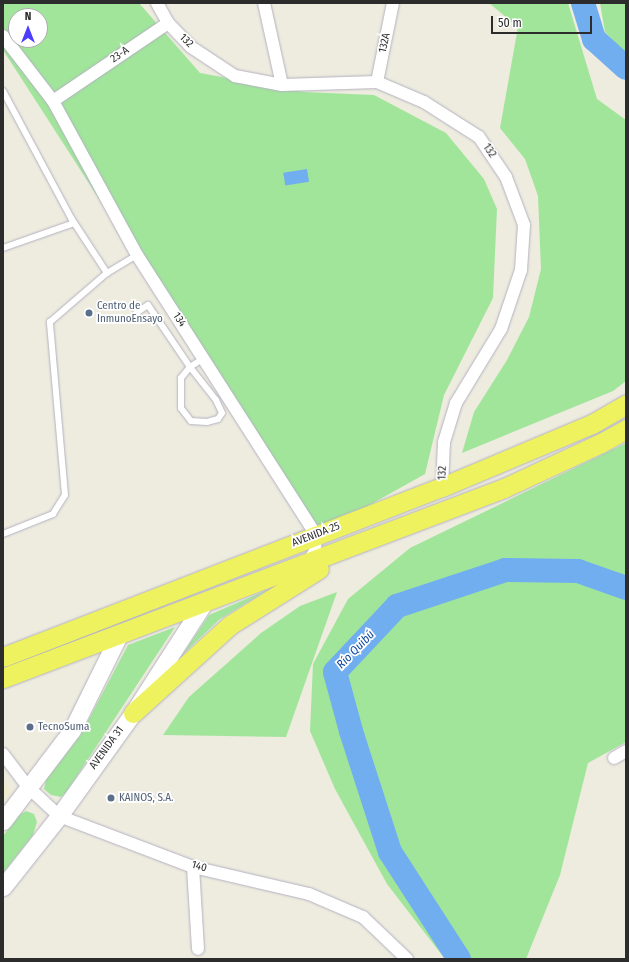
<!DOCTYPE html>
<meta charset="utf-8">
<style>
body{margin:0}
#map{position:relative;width:629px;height:962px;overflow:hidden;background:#eeebdf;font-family:"Fira Sans Condensed",sans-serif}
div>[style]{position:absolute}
.education>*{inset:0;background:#efedce}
.green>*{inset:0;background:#a1e59b}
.water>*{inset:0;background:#71aef0;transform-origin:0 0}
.river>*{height:24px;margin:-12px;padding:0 12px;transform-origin:12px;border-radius:12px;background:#71aef0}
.roads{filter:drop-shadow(0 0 1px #b3b2c0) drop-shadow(0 0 1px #b3b2c0)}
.lane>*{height:6px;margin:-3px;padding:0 3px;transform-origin:3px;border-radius:3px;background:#fff}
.street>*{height:12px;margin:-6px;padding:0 6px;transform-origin:6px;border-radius:6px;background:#fff}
.secondary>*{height:17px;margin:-8.5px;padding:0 8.5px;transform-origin:8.5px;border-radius:8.5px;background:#fff}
.primary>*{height:19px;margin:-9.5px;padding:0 9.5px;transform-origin:9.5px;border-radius:9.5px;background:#eff25f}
.dots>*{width:11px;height:11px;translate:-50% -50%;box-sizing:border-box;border:2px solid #fff;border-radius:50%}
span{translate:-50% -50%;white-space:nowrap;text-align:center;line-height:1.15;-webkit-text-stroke:3.5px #fff;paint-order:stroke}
.street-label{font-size:11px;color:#2c2c2c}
.service-label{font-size:11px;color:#4e5e75}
.left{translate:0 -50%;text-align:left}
.water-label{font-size:12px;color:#0c48a0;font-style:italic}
.frame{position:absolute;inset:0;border:4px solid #2c2c2c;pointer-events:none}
.north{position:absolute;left:8px;top:8px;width:40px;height:40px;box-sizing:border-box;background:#fff;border:1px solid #ababab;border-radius:50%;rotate:0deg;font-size:11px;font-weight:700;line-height:16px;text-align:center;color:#2c2c2c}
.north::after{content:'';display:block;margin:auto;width:14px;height:18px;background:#4b3efc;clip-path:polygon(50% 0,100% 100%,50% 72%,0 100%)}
.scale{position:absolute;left:491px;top:16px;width:101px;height:18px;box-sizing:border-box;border:2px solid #2c2c2c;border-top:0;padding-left:5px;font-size:12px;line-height:14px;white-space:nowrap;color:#2c2c2c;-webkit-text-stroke:3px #fff;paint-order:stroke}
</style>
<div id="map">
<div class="education">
<i style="clip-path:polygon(3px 778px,11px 792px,3px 803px)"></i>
</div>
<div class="green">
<i style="clip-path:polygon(evenodd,3px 3px,139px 3px,200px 73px,304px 92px,374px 95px,446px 133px,484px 179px,497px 209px,493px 298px,444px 395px,425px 474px,316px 535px,3px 50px,3px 3px,16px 16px,40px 16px,40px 40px,16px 40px,16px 16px)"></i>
<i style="clip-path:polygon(489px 3px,568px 3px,597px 99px,626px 120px,626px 381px,613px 391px,462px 453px,474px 412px,507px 360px,529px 317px,541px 269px,538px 196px,525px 159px,500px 128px,518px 27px)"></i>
<i style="clip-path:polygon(600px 3px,626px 3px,626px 54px,605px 32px)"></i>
<i style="clip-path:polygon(626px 443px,626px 742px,588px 763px,560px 875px,526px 959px,445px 959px,387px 884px,335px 789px,310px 731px,313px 664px,348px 599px,410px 548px)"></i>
<i style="clip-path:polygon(269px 589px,220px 619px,183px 654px,209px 615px)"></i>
<i style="clip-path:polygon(337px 592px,286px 737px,163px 735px,189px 697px,261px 633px,300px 606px)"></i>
<i style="clip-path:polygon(175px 627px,67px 791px,61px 797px,51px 795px,44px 789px,46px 780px,80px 736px,128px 645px)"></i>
<i style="clip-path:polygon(26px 811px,34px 814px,37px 822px,33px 835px,3px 873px,3px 836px,19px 815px)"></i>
</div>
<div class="water">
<i style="left:307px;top:169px;width:13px;height:24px;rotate:81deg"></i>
</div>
<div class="river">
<i style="left:583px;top:3px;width:38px;rotate:73deg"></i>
<i style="left:594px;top:39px;width:43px;rotate:42.2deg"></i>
<i style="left:459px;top:959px;width:127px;rotate:-122.8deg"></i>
<i style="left:390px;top:852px;width:127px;rotate:-107.9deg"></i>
<i style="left:351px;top:731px;width:61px;rotate:-105.2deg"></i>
<i style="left:335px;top:672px;width:91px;rotate:-46.8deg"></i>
<i style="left:397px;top:606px;width:114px;rotate:-18.4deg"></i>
<i style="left:505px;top:570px;width:73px;rotate:0.8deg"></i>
<i style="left:578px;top:571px;width:51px;rotate:19.5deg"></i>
</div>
<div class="roads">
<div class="lane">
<i style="left:3px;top:91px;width:144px;rotate:61.8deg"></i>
<i style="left:71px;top:218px;width:66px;rotate:56.8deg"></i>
<i style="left:107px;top:273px;width:35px;rotate:-31deg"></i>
<i style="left:3px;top:248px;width:75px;rotate:-19.4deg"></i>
<i style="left:136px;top:313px;width:14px;rotate:-34deg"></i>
<i style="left:148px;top:305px;width:75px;rotate:55.9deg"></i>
<i style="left:190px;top:367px;width:42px;rotate:51.8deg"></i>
<i style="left:216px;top:400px;width:14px;rotate:65deg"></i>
<i style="left:222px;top:413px;width:7px;rotate:124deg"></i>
<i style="left:218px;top:419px;width:11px;rotate:165deg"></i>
<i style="left:207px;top:422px;width:16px;rotate:-176deg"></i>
<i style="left:191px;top:421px;width:16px;rotate:-128deg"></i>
<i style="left:181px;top:408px;width:30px;rotate:-90deg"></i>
<i style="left:181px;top:378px;width:14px;rotate:-51deg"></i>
<i style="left:190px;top:367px;width:17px;rotate:-33deg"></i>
<i style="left:3px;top:534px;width:54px;rotate:-21.8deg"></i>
<i style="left:53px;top:514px;width:22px;rotate:-58deg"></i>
<i style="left:65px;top:495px;width:174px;rotate:-95deg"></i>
<i style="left:50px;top:322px;width:75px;rotate:-40.7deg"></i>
</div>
<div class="street">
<i style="left:157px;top:3px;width:23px;rotate:61deg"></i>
<i style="left:168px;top:23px;width:33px;rotate:46deg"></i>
<i style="left:191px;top:47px;width:53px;rotate:33.4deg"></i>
<i style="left:235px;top:76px;width:48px;rotate:10.8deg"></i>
<i style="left:282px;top:85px;width:95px;rotate:-1.8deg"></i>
<i style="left:377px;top:82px;width:51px;rotate:23.1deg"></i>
<i style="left:424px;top:102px;width:65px;rotate:32.5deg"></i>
<i style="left:479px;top:137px;width:48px;rotate:56deg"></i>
<i style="left:506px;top:177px;width:51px;rotate:69.4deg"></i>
<i style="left:524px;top:225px;width:45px;rotate:93.8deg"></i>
<i style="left:521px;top:270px;width:62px;rotate:108.7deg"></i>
<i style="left:501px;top:329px;width:87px;rotate:121.3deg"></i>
<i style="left:456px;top:403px;width:41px;rotate:107.1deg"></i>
<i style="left:444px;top:442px;width:45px;rotate:92.5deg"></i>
<i style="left:264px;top:3px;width:84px;rotate:77.6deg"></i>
<i style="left:3px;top:36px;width:82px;rotate:52.4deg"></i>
<i style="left:53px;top:101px;width:175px;rotate:61.4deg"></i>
<i style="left:137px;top:255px;width:332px;rotate:57.4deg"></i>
<i style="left:316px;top:535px;width:16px;rotate:94deg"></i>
<i style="left:315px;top:551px;width:15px;rotate:122deg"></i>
<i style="left:377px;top:82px;width:81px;rotate:-78.6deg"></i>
<i style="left:53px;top:101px;width:139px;rotate:-34.1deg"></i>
<i style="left:3px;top:754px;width:41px;rotate:52.9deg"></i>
<i style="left:28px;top:787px;width:42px;rotate:43.1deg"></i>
<i style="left:59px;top:816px;width:143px;rotate:20.8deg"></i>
<i style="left:193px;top:867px;width:119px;rotate:13.1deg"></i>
<i style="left:309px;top:894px;width:59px;rotate:23.1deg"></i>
<i style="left:363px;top:917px;width:61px;rotate:43.7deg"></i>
<i style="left:614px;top:758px;width:14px;rotate:-30deg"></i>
<i style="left:193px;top:867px;width:82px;rotate:86.5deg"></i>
</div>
<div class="secondary">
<i style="left:3px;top:821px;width:114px;rotate:-52.8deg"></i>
<i style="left:72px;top:730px;width:108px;rotate:-63.7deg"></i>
<i style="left:3px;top:887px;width:90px;rotate:-51.7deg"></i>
<i style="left:59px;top:816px;width:127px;rotate:-54.3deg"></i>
<i style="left:133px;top:713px;width:131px;rotate:-57.2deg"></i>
</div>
<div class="primary">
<i style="left:3px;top:657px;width:471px;rotate:-21.2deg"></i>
<i style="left:442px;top:487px;width:163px;rotate:-22.8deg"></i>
<i style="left:592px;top:424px;width:39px;rotate:-30deg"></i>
<i style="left:3px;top:678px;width:536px;rotate:-20.77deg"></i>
<i style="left:504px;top:488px;width:107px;rotate:-24.9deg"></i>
<i style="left:601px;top:443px;width:29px;rotate:-29deg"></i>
<i style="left:133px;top:713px;width:131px;rotate:-42.2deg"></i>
<i style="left:230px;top:625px;width:105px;rotate:-32.2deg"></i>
</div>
</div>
<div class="dots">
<i style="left:89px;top:313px;background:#5c6f8a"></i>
<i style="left:30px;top:727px;background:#5c6f8a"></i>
<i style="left:111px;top:798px;background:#5c6f8a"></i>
</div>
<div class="street-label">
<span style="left:186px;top:41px;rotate:44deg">132</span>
<span style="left:385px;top:43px;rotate:-78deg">132A</span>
<span style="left:120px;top:55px;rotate:-34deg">23-A</span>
<span style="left:489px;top:151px;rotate:56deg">132</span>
<span style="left:179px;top:320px;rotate:57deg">134</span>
<span style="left:443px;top:473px;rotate:-88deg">132</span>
<span style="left:316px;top:535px;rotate:-21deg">AVENIDA 25</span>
<span style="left:107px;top:748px;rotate:-54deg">AVENIDA 31</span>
<span style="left:199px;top:867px;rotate:15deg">140</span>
</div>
<div class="service-label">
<span class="left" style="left:97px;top:313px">Centro de<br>InmunoEnsayo</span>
<span class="left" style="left:38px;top:727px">TecnoSuma</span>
<span class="left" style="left:119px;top:798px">KAINOS, S.A.</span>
</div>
<div class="water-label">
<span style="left:356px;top:650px;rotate:-46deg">Río Quibú</span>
</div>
<div class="frame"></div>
<div class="north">N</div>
<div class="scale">50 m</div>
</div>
